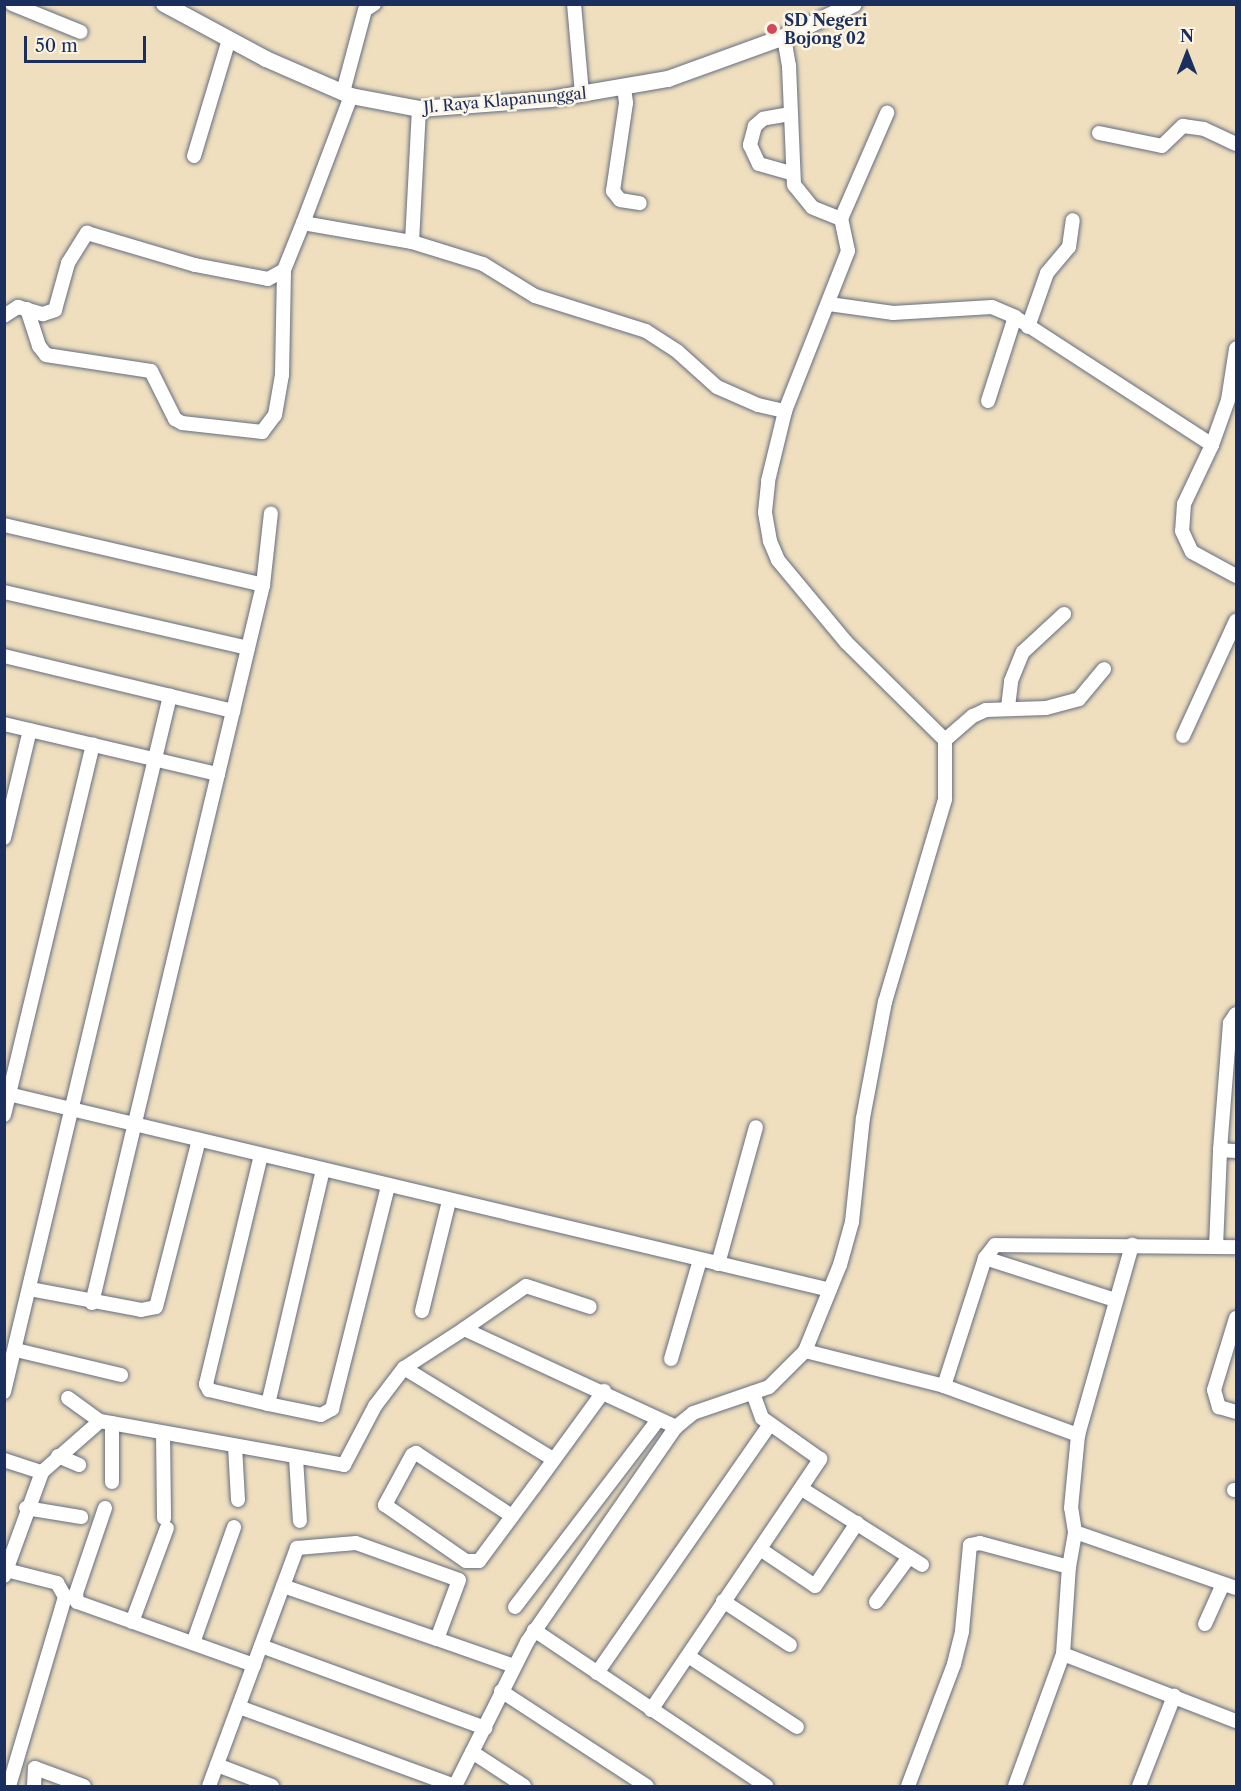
<!DOCTYPE html>
<style>
body{margin:0}
#map{position:relative;width:1241px;height:1791px;overflow:hidden;background:#efdfbe;font-family:"Libre Caslon Text",serif}
div>[style]{position:absolute}
.roads{filter:drop-shadow(0 0 2px #656d80) drop-shadow(0 0 2px #656d80)}
.minor>*{height:14px;margin:-7px;padding:0 7px;transform-origin:7px;border-radius:7px;background:#fff}
.tertiary>*{height:16px;margin:-8px;padding:0 8px;transform-origin:8px;border-radius:8px;background:#fff}
.dots>*{width:16px;height:16px;translate:-50% -50%;box-sizing:border-box;border:3px solid #fcf5e5;border-radius:50%}
span{translate:-50% -50%;white-space:nowrap;text-align:center;line-height:1.15;-webkit-text-stroke:5px #fcf5e5;paint-order:stroke}
.poi-label{font-size:16px;color:#1b2f5e;font-weight:700}
.left{translate:0 -50%;text-align:left}
.street-label{font-size:16px;color:#1b2f5e}
.frame{position:absolute;inset:0;border:6px solid #1b2f5e;pointer-events:none}
.north{position:absolute;left:1157px;top:24px;width:60px;height:60px;-webkit-text-stroke:4px #fcf5e5;paint-order:stroke;rotate:0deg;font-size:16px;font-weight:700;line-height:24px;text-align:center;color:#1b2f5e}
.north::after{content:'';display:block;margin:auto;width:21px;height:27px;background:#1b2f5e;clip-path:polygon(50% 0,100% 100%,50% 72%,0 100%)}
.scale{position:absolute;left:24px;top:36px;width:122px;height:27px;box-sizing:border-box;border:3px solid #1b2f5e;border-top:0;padding-left:8px;font-size:18px;line-height:21px;white-space:nowrap;color:#1b2f5e;-webkit-text-stroke:4px #fcf5e5;paint-order:stroke}
</style>
<div id="map">
<div class="roads">
<div class="minor">
<i style="left:12px;top:4px;width:74px;rotate:22.1deg"></i>
<i style="left:574px;top:4px;width:90px;rotate:84.9deg"></i>
<i style="left:624px;top:88px;width:15px;rotate:82deg"></i>
<i style="left:626px;top:103px;width:89px;rotate:98.4deg"></i>
<i style="left:613px;top:191px;width:11px;rotate:52deg"></i>
<i style="left:620px;top:200px;width:20px;rotate:9deg"></i>
<i style="left:343px;top:92px;width:85px;rotate:-75deg"></i>
<i style="left:365px;top:10px;width:11px;rotate:-34deg"></i>
<i style="left:351px;top:96px;width:136px;rotate:110.7deg"></i>
<i style="left:303px;top:223px;width:111px;rotate:9.9deg"></i>
<i style="left:412px;top:242px;width:74px;rotate:17.2deg"></i>
<i style="left:483px;top:264px;width:61px;rotate:31.6deg"></i>
<i style="left:535px;top:296px;width:116px;rotate:17.5deg"></i>
<i style="left:646px;top:331px;width:38px;rotate:33deg"></i>
<i style="left:678px;top:352px;width:52px;rotate:41.9deg"></i>
<i style="left:717px;top:387px;width:45px;rotate:23.7deg"></i>
<i style="left:758px;top:405px;width:28px;rotate:13deg"></i>
<i style="left:790px;top:114px;width:27px;rotate:170deg"></i>
<i style="left:763px;top:119px;width:11px;rotate:139deg"></i>
<i style="left:755px;top:126px;width:20px;rotate:105deg"></i>
<i style="left:750px;top:145px;width:21px;rotate:65deg"></i>
<i style="left:759px;top:164px;width:33px;rotate:16deg"></i>
<i style="left:1099px;top:133px;width:64px;rotate:11.7deg"></i>
<i style="left:1162px;top:146px;width:29px;rotate:-44deg"></i>
<i style="left:1183px;top:126px;width:21px;rotate:8deg"></i>
<i style="left:1204px;top:129px;width:35px;rotate:25deg"></i>
<i style="left:194px;top:156px;width:122px;rotate:-73.3deg"></i>
<i style="left:841px;top:219px;width:116px;rotate:-66.5deg"></i>
<i style="left:412px;top:242px;width:133px;rotate:-87deg"></i>
<i style="left:829px;top:304px;width:65px;rotate:8deg"></i>
<i style="left:893px;top:313px;width:99px;rotate:-3.5deg"></i>
<i style="left:992px;top:307px;width:25px;rotate:23deg"></i>
<i style="left:1015px;top:317px;width:235px;rotate:33deg"></i>
<i style="left:1212px;top:445px;width:65px;rotate:115.4deg"></i>
<i style="left:1184px;top:504px;width:27px;rotate:94deg"></i>
<i style="left:1182px;top:531px;width:23px;rotate:65deg"></i>
<i style="left:1192px;top:552px;width:50px;rotate:28.6deg"></i>
<i style="left:27px;top:309px;width:39px;rotate:72deg"></i>
<i style="left:39px;top:346px;width:11px;rotate:52deg"></i>
<i style="left:46px;top:355px;width:106px;rotate:8.7deg"></i>
<i style="left:151px;top:371px;width:54px;rotate:63.4deg"></i>
<i style="left:175px;top:419px;width:8px;rotate:30deg"></i>
<i style="left:182px;top:423px;width:81px;rotate:6.4deg"></i>
<i style="left:262px;top:432px;width:21px;rotate:-53deg"></i>
<i style="left:275px;top:415px;width:41px;rotate:-80.1deg"></i>
<i style="left:282px;top:375px;width:105px;rotate:-88.9deg"></i>
<i style="left:4px;top:316px;width:17px;rotate:-33deg"></i>
<i style="left:18px;top:307px;width:26px;rotate:16deg"></i>
<i style="left:43px;top:314px;width:13px;rotate:-18deg"></i>
<i style="left:55px;top:310px;width:49px;rotate:-74.5deg"></i>
<i style="left:68px;top:263px;width:36px;rotate:-58deg"></i>
<i style="left:87px;top:233px;width:113px;rotate:16.5deg"></i>
<i style="left:195px;top:265px;width:74px;rotate:10.9deg"></i>
<i style="left:268px;top:279px;width:18px;rotate:-29deg"></i>
<i style="left:284px;top:270px;width:51px;rotate:-68deg"></i>
<i style="left:1028px;top:327px;width:57px;rotate:-70.6deg"></i>
<i style="left:1047px;top:273px;width:34px;rotate:-50deg"></i>
<i style="left:1069px;top:247px;width:27px;rotate:-82deg"></i>
<i style="left:988px;top:401px;width:88px;rotate:-72.2deg"></i>
<i style="left:1212px;top:445px;width:48px;rotate:-70.4deg"></i>
<i style="left:1228px;top:400px;width:52px;rotate:-81.1deg"></i>
<i style="left:4px;top:525px;width:266px;rotate:13deg"></i>
<i style="left:4px;top:592px;width:250px;rotate:12.9deg"></i>
<i style="left:4px;top:656px;width:236px;rotate:13.5deg"></i>
<i style="left:1008px;top:707px;width:26px;rotate:-83deg"></i>
<i style="left:1011px;top:681px;width:31px;rotate:-68deg"></i>
<i style="left:1023px;top:652px;width:56px;rotate:-42.8deg"></i>
<i style="left:4px;top:724px;width:220px;rotate:13.2deg"></i>
<i style="left:1183px;top:736px;width:127px;rotate:-65.3deg"></i>
<i style="left:945px;top:740px;width:37px;rotate:-41deg"></i>
<i style="left:973px;top:716px;width:14px;rotate:-25deg"></i>
<i style="left:986px;top:710px;width:60px;rotate:-1.9deg"></i>
<i style="left:1046px;top:708px;width:34px;rotate:-15deg"></i>
<i style="left:1079px;top:699px;width:39px;rotate:-50deg"></i>
<i style="left:4px;top:838px;width:111px;rotate:-76.5deg"></i>
<i style="left:1236px;top:1014px;width:11px;rotate:124deg"></i>
<i style="left:1230px;top:1023px;width:127px;rotate:94.5deg"></i>
<i style="left:1220px;top:1150px;width:16px;rotate:4deg"></i>
<i style="left:4px;top:1093px;width:849px;rotate:13.41deg"></i>
<i style="left:4px;top:1115px;width:381px;rotate:-76.5deg"></i>
<i style="left:261px;top:1155px;width:236px;rotate:103.5deg"></i>
<i style="left:206px;top:1384px;width:7px;rotate:63deg"></i>
<i style="left:209px;top:1390px;width:61px;rotate:13.3deg"></i>
<i style="left:268px;top:1404px;width:54px;rotate:11.7deg"></i>
<i style="left:321px;top:1415px;width:13px;rotate:-29deg"></i>
<i style="left:332px;top:1409px;width:230px;rotate:-75.9deg"></i>
<i style="left:1216px;top:1247px;width:97px;rotate:-87.6deg"></i>
<i style="left:985px;top:1258px;width:137px;rotate:17.9deg"></i>
<i style="left:718px;top:1264px;width:142px;rotate:-74.5deg"></i>
<i style="left:30px;top:1289px;width:113px;rotate:10.7deg"></i>
<i style="left:141px;top:1310px;width:15px;rotate:-11deg"></i>
<i style="left:156px;top:1307px;width:172px;rotate:-75.6deg"></i>
<i style="left:92px;top:1303px;width:738px;rotate:-76.6deg"></i>
<i style="left:263px;top:585px;width:72px;rotate:-83.7deg"></i>
<i style="left:422px;top:1311px;width:113px;rotate:-76.2deg"></i>
<i style="left:1236px;top:1318px;width:75px;rotate:107deg"></i>
<i style="left:1214px;top:1390px;width:18px;rotate:74deg"></i>
<i style="left:1219px;top:1407px;width:18px;rotate:16deg"></i>
<i style="left:464px;top:1329px;width:75px;rotate:-34.7deg"></i>
<i style="left:526px;top:1286px;width:67px;rotate:18.2deg"></i>
<i style="left:16px;top:1350px;width:108px;rotate:13.4deg"></i>
<i style="left:805px;top:1351px;width:143px;rotate:14.1deg"></i>
<i style="left:944px;top:1386px;width:143px;rotate:20.1deg"></i>
<i style="left:671px;top:1359px;width:103px;rotate:-73.7deg"></i>
<i style="left:404px;top:1368px;width:175px;rotate:31.4deg"></i>
<i style="left:944px;top:1386px;width:134px;rotate:-72.2deg"></i>
<i style="left:985px;top:1258px;width:16px;rotate:-52deg"></i>
<i style="left:995px;top:1245px;width:241px;rotate:0.5deg"></i>
<i style="left:4px;top:1392px;width:716px;rotate:-76.59deg"></i>
<i style="left:68px;top:1398px;width:39px;rotate:36deg"></i>
<i style="left:268px;top:1404px;width:240px;rotate:-76.8deg"></i>
<i style="left:112px;top:1423px;width:59px;rotate:90deg"></i>
<i style="left:163px;top:1433px;width:85px;rotate:89.3deg"></i>
<i style="left:235px;top:1446px;width:54px;rotate:86.8deg"></i>
<i style="left:58px;top:1456px;width:23px;rotate:23deg"></i>
<i style="left:296px;top:1458px;width:63px;rotate:86.4deg"></i>
<i style="left:4px;top:1460px;width:40px;rotate:18deg"></i>
<i style="left:802px;top:1489px;width:142px;rotate:32.3deg"></i>
<i style="left:1234px;top:1490px;width:2px"></i>
<i style="left:26px;top:1508px;width:56px;rotate:9.3deg"></i>
<i style="left:105px;top:1508px;width:90px;rotate:108.8deg"></i>
<i style="left:76px;top:1593px;width:9px;rotate:84deg"></i>
<i style="left:77px;top:1602px;width:188px;rotate:19.6deg"></i>
<i style="left:512px;top:1516px;width:115px;rotate:-146.7deg"></i>
<i style="left:416px;top:1453px;width:4px;rotate:153deg"></i>
<i style="left:412px;top:1455px;width:57px;rotate:118.4deg"></i>
<i style="left:385px;top:1505px;width:98px;rotate:34.7deg"></i>
<i style="left:466px;top:1561px;width:13px"></i>
<i style="left:479px;top:1561px;width:92px;rotate:-53.4deg"></i>
<i style="left:534px;top:1487px;width:119px;rotate:-53.9deg"></i>
<i style="left:1075px;top:1532px;width:170px;rotate:19.2deg"></i>
<i style="left:760px;top:1549px;width:66px;rotate:33.9deg"></i>
<i style="left:815px;top:1586px;width:76px;rotate:-56.3deg"></i>
<i style="left:6px;top:1570px;width:53px;rotate:14.3deg"></i>
<i style="left:57px;top:1583px;width:16px;rotate:60deg"></i>
<i style="left:65px;top:1597px;width:197px;rotate:106.5deg"></i>
<i style="left:4px;top:1576px;width:111px;rotate:-69.9deg"></i>
<i style="left:42px;top:1472px;width:77px;rotate:-41.3deg"></i>
<i style="left:100px;top:1421px;width:248px;rotate:10.2deg"></i>
<i style="left:344px;top:1465px;width:67px;rotate:-62.3deg"></i>
<i style="left:375px;top:1406px;width:48px;rotate:-52.7deg"></i>
<i style="left:404px;top:1368px;width:72px;rotate:-33deg"></i>
<i style="left:464px;top:1329px;width:234px;rotate:24.8deg"></i>
<i style="left:283px;top:1586px;width:163px;rotate:19deg"></i>
<i style="left:723px;top:1601px;width:80px;rotate:33.3deg"></i>
<i style="left:876px;top:1602px;width:56px;rotate:-53.7deg"></i>
<i style="left:515px;top:1607px;width:235px;rotate:-52.6deg"></i>
<i style="left:132px;top:1622px;width:100px;rotate:-69.6deg"></i>
<i style="left:1205px;top:1624px;width:44px;rotate:-65.8deg"></i>
<i style="left:534px;top:1630px;width:280px;rotate:33.9deg"></i>
<i style="left:193px;top:1643px;width:123px;rotate:-70.5deg"></i>
<i style="left:261px;top:1646px;width:239px;rotate:20.1deg"></i>
<i style="left:1063px;top:1654px;width:186px;rotate:21.2deg"></i>
<i style="left:688px;top:1656px;width:130px;rotate:33.1deg"></i>
<i style="left:597px;top:1673px;width:303px;rotate:-55.2deg"></i>
<i style="left:501px;top:1691px;width:174px;rotate:33.1deg"></i>
<i style="left:239px;top:1707px;width:230px;rotate:20.1deg"></i>
<i style="left:651px;top:1710px;width:303px;rotate:-56deg"></i>
<i style="left:820px;top:1459px;width:71px;rotate:-144.7deg"></i>
<i style="left:762px;top:1418px;width:27px;rotate:-110deg"></i>
<i style="left:472px;top:1752px;width:62px;rotate:33.2deg"></i>
<i style="left:217px;top:1765px;width:59px;rotate:20.9deg"></i>
<i style="left:34px;top:1786px;width:18px;rotate:-87deg"></i>
<i style="left:35px;top:1768px;width:52px;rotate:20.2deg"></i>
<i style="left:209px;top:1786px;width:254px;rotate:-69.7deg"></i>
<i style="left:297px;top:1548px;width:59px;rotate:-4.8deg"></i>
<i style="left:356px;top:1543px;width:109px;rotate:19.8deg"></i>
<i style="left:459px;top:1580px;width:63px;rotate:110.4deg"></i>
<i style="left:437px;top:1639px;width:82px;rotate:19.3deg"></i>
<i style="left:455px;top:1786px;width:161px;rotate:-63.4deg"></i>
<i style="left:527px;top:1642px;width:262px;rotate:-55.3deg"></i>
<i style="left:676px;top:1427px;width:22px;rotate:-39deg"></i>
<i style="left:693px;top:1413px;width:80px;rotate:-18.9deg"></i>
<i style="left:769px;top:1387px;width:51px;rotate:-45deg"></i>
<i style="left:805px;top:1351px;width:93px;rotate:-67.9deg"></i>
<i style="left:840px;top:1265px;width:45px;rotate:-74.4deg"></i>
<i style="left:852px;top:1222px;width:105px;rotate:-84deg"></i>
<i style="left:863px;top:1118px;width:118px;rotate:-79.3deg"></i>
<i style="left:885px;top:1002px;width:212px;rotate:-73.5deg"></i>
<i style="left:945px;top:799px;width:59px;rotate:-90deg"></i>
<i style="left:945px;top:740px;width:139px;rotate:-135.3deg"></i>
<i style="left:846px;top:642px;width:107px;rotate:-129.7deg"></i>
<i style="left:778px;top:560px;width:21px;rotate:-113deg"></i>
<i style="left:770px;top:541px;width:29px;rotate:-100deg"></i>
<i style="left:765px;top:512px;width:31px;rotate:-84deg"></i>
<i style="left:768px;top:481px;width:72px;rotate:-76.3deg"></i>
<i style="left:785px;top:411px;width:172px;rotate:-68.5deg"></i>
<i style="left:848px;top:251px;width:33px;rotate:-102deg"></i>
<i style="left:841px;top:219px;width:31px;rotate:-158deg"></i>
<i style="left:812px;top:207px;width:28px;rotate:-129deg"></i>
<i style="left:794px;top:185px;width:119px;rotate:-92.4deg"></i>
<i style="left:789px;top:66px;width:29px;rotate:-100deg"></i>
<i style="left:908px;top:1786px;width:130px;rotate:-69.3deg"></i>
<i style="left:954px;top:1664px;width:34px;rotate:-76deg"></i>
<i style="left:962px;top:1631px;width:86px;rotate:-84.7deg"></i>
<i style="left:970px;top:1545px;width:10px;rotate:-11deg"></i>
<i style="left:980px;top:1543px;width:92px;rotate:15.1deg"></i>
<i style="left:1015px;top:1786px;width:140px;rotate:-70deg"></i>
<i style="left:1063px;top:1654px;width:87px;rotate:-86.1deg"></i>
<i style="left:1069px;top:1567px;width:36px;rotate:-80deg"></i>
<i style="left:1075px;top:1532px;width:24px;rotate:-99deg"></i>
<i style="left:1071px;top:1508px;width:73px;rotate:-84.5deg"></i>
<i style="left:1078px;top:1435px;width:198px;rotate:-74.1deg"></i>
<i style="left:1139px;top:1786px;width:97px;rotate:-68.7deg"></i>
</div>
<div class="tertiary">
<i style="left:164px;top:4px;width:116px;rotate:28.3deg"></i>
<i style="left:266px;top:59px;width:93px;rotate:23.5deg"></i>
<i style="left:351px;top:96px;width:69px;rotate:10.8deg"></i>
<i style="left:419px;top:109px;width:132px;rotate:-4.3deg"></i>
<i style="left:551px;top:99px;width:119px;rotate:-9.7deg"></i>
<i style="left:668px;top:79px;width:123px;rotate:-19.9deg"></i>
<i style="left:784px;top:37px;width:77px;rotate:-25.2deg"></i>
</div>
</div>
<div class="dots">
<i style="left:772px;top:29px;background:#d1495b"></i>
</div>
<div class="poi-label">
<span class="left" style="left:784px;top:29px">SD Negeri<br>Bojong 02</span>
</div>
<div class="street-label">
<span style="left:505px;top:100px;rotate:-5deg">Jl. Raya Klapanunggal</span>
</div>
<div class="frame"></div>
<div class="north">N</div>
<div class="scale">50 m</div>
</div>
